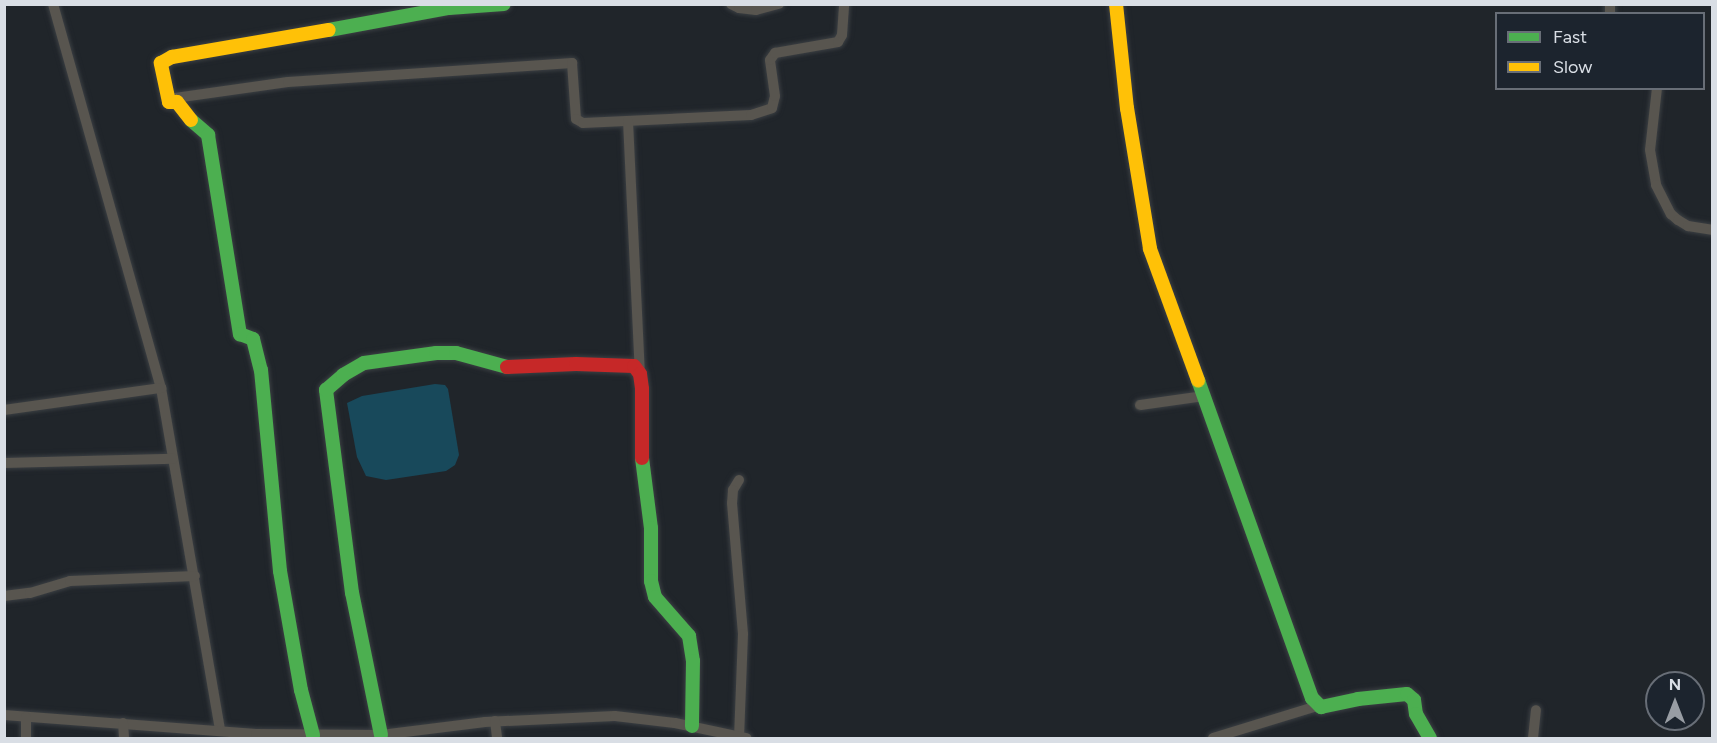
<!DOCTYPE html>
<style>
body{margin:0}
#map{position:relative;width:1717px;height:743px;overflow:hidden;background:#20252a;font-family:Figtree,sans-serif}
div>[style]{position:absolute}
.water>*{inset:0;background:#18495b}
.roads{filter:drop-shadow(0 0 2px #3b3f43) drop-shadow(0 0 2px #3b3f43)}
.street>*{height:10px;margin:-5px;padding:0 5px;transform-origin:5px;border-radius:5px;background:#58554f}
.fast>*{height:14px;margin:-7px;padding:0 7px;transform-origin:7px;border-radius:7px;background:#4caf50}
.slow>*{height:14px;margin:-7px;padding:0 7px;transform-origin:7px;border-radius:7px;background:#ffc107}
.jam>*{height:14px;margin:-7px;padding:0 7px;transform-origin:7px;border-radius:7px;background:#c62828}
span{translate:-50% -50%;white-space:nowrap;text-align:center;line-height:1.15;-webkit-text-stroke:4.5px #1c242e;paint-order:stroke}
.frame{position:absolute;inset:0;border:6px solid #d9dee5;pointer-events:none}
.legend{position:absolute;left:1495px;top:12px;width:210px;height:78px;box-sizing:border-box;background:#1c242e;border:2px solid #686e77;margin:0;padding:8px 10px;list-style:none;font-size:18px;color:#d9dee5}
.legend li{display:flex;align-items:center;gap:12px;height:30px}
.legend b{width:30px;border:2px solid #686e77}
.north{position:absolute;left:1645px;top:671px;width:60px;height:60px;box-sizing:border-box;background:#1c242e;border:2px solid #686e77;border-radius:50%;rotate:0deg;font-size:16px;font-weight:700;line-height:24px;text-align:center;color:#d9dee5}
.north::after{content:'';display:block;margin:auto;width:21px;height:27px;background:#989da4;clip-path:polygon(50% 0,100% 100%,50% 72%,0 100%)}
</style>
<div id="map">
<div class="water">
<i style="clip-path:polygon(435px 384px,445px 385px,448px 389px,459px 455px,455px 465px,446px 471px,386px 480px,366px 476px,357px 457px,347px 403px,362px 396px)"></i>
</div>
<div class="roads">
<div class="street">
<i style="left:53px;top:4px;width:399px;rotate:74.3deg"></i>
<i style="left:161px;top:388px;width:347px;rotate:80.2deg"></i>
<i style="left:731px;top:4px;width:9px;rotate:27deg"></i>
<i style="left:739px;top:8px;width:17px;rotate:7deg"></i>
<i style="left:756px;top:10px;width:24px;rotate:-15deg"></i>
<i style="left:1610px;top:4px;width:10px;rotate:90deg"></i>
<i style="left:1657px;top:88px;width:62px;rotate:96.4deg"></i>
<i style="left:1650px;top:150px;width:36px;rotate:80deg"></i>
<i style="left:1656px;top:185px;width:33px;rotate:63deg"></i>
<i style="left:1671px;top:214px;width:9px;rotate:41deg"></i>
<i style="left:1678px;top:220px;width:12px;rotate:31deg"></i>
<i style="left:1688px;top:226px;width:24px;rotate:9deg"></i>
<i style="left:168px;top:99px;width:121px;rotate:-8.1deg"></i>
<i style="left:288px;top:82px;width:285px;rotate:-3.8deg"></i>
<i style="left:572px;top:63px;width:56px;rotate:85.9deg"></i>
<i style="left:576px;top:119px;width:8px;rotate:30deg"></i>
<i style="left:583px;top:123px;width:168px;rotate:-2.7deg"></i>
<i style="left:751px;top:115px;width:22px;rotate:-18deg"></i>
<i style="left:772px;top:108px;width:12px;rotate:-76deg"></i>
<i style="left:775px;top:96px;width:36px;rotate:-98deg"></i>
<i style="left:770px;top:60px;width:9px;rotate:-54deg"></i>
<i style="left:775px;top:53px;width:64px;rotate:-9.9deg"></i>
<i style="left:838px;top:42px;width:8px;rotate:-60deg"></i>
<i style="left:842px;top:35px;width:31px;rotate:-86deg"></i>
<i style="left:628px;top:121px;width:253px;rotate:87.3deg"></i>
<i style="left:1140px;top:405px;width:65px;rotate:-8deg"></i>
<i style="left:4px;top:410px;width:159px;rotate:-8deg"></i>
<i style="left:4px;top:463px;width:169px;rotate:-1.4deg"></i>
<i style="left:739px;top:480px;width:12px;rotate:121deg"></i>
<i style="left:733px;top:490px;width:13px;rotate:94deg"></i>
<i style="left:732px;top:503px;width:131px;rotate:85.2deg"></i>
<i style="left:743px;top:634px;width:104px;rotate:92.2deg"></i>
<i style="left:4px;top:596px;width:26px;rotate:-7deg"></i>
<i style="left:30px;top:593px;width:42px;rotate:-16.7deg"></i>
<i style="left:70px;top:581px;width:125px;rotate:-2.3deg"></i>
<i style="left:4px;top:715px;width:253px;rotate:4.3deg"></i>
<i style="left:256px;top:734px;width:125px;rotate:0.5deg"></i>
<i style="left:381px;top:735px;width:105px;rotate:-7.1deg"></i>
<i style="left:485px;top:722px;width:130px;rotate:-2.6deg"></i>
<i style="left:615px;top:716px;width:60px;rotate:6.7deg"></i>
<i style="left:675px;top:723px;width:73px;rotate:11.9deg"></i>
<i style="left:26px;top:717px;width:21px;rotate:90deg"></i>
<i style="left:495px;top:721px;width:17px;rotate:83deg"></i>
<i style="left:123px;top:723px;width:15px;rotate:86deg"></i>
<i style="left:1213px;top:738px;width:109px;rotate:-17.1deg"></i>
<i style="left:1533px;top:738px;width:28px;rotate:-84deg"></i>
</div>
<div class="fast">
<i style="left:329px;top:30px;width:122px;rotate:-10.4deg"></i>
<i style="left:449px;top:8px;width:55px;rotate:-4.2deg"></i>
<i style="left:191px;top:120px;width:23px;rotate:41deg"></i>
<i style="left:208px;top:135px;width:202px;rotate:80.9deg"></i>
<i style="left:240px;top:334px;width:14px;rotate:21deg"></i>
<i style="left:253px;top:339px;width:32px;rotate:76deg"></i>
<i style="left:261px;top:370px;width:202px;rotate:84.6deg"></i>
<i style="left:280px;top:571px;width:121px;rotate:80deg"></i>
<i style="left:301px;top:690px;width:47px;rotate:75.1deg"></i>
<i style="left:1198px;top:380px;width:338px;rotate:70.3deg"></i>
<i style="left:1312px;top:698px;width:13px;rotate:45deg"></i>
<i style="left:1321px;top:707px;width:38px;rotate:-12deg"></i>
<i style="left:1358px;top:699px;width:49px;rotate:-5.8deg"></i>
<i style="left:1407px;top:694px;width:9px;rotate:41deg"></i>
<i style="left:1414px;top:700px;width:14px;rotate:82deg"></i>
<i style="left:1416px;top:714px;width:28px;rotate:60deg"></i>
<i style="left:642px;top:458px;width:71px;rotate:82.7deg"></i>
<i style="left:651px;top:528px;width:53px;rotate:90deg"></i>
<i style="left:651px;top:581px;width:16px;rotate:76deg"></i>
<i style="left:655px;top:597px;width:52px;rotate:48.9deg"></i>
<i style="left:689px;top:636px;width:25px;rotate:81deg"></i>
<i style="left:693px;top:661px;width:65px;rotate:90.9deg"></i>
<i style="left:381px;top:735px;width:145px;rotate:-101.5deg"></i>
<i style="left:352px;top:593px;width:205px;rotate:-97.3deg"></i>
<i style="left:326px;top:390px;width:23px;rotate:-41deg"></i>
<i style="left:343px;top:375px;width:24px;rotate:-30deg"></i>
<i style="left:364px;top:363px;width:73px;rotate:-7.9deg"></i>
<i style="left:436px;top:353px;width:20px"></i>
<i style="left:456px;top:353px;width:53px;rotate:15.4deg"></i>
</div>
<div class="slow">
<i style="left:1116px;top:4px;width:105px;rotate:84deg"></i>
<i style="left:1127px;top:108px;width:143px;rotate:80.7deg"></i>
<i style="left:1150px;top:249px;width:140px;rotate:69.9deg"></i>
<i style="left:191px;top:120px;width:23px;rotate:-128deg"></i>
<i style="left:177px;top:102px;width:8px;rotate:180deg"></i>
<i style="left:169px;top:102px;width:40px;rotate:-102deg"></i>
<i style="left:161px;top:63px;width:13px;rotate:-29deg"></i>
<i style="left:172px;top:57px;width:159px;rotate:-9.8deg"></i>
</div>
<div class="jam">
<i style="left:507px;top:367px;width:69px;rotate:-2.5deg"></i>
<i style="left:576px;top:364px;width:58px;rotate:2deg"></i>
<i style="left:634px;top:366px;width:10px;rotate:53deg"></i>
<i style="left:640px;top:374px;width:15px;rotate:82deg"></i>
<i style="left:642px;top:389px;width:69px;rotate:90deg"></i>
</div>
</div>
<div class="frame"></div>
<ul class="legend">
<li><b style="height:8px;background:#4caf50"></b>Fast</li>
<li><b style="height:8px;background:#ffc107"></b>Slow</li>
</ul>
<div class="north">N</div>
</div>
